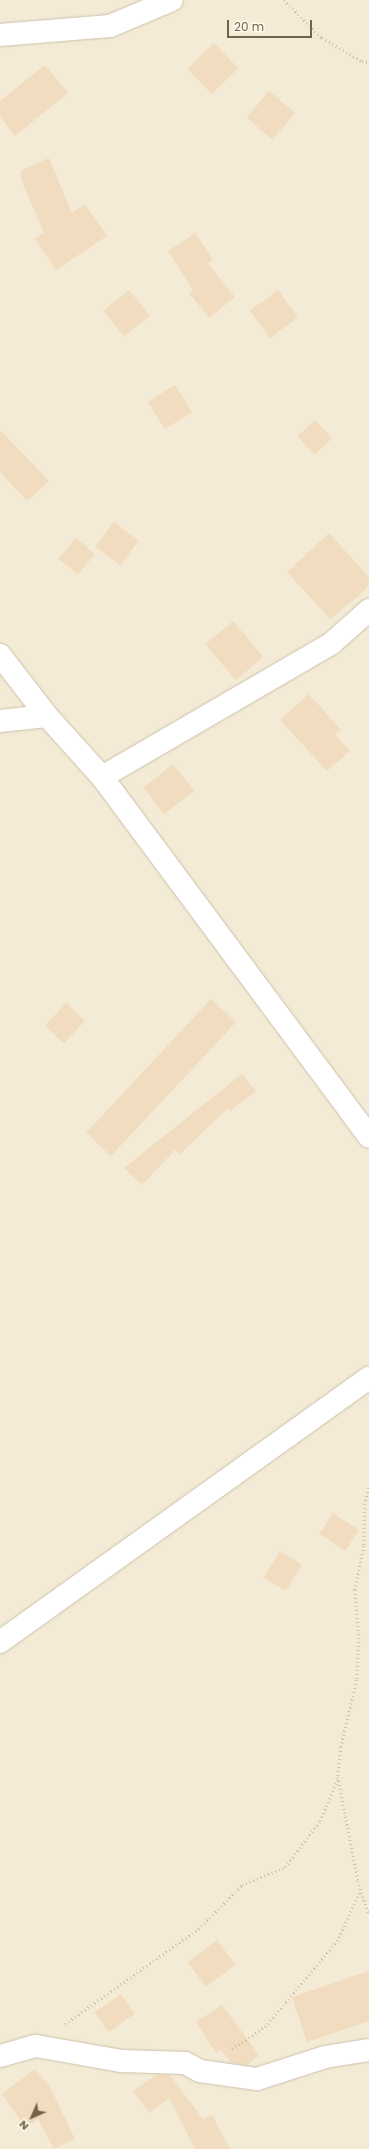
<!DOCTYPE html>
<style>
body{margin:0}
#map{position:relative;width:369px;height:2149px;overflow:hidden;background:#fcf8e7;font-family:Poppins,sans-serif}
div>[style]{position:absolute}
.residential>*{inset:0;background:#f3ebd5;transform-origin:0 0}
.building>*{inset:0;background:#f1dcbf;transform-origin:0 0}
.path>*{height:2.5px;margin-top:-1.25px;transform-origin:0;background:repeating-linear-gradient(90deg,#d6c0a2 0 1px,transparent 0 4px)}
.roads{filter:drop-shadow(0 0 1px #cec1ad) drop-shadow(0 0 1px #cec1ad)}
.minor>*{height:22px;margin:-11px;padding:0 11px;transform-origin:11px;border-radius:11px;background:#fff}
span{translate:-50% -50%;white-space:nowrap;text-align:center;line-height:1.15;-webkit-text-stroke:4px #fffbed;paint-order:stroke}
.north{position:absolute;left:12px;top:2097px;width:40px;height:40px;-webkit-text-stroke:3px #fffbed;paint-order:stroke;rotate:225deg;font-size:11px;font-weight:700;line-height:16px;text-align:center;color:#75624c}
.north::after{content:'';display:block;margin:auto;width:14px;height:18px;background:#75624c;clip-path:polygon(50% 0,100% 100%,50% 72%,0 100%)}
.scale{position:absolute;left:227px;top:20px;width:85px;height:18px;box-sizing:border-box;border:2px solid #75624c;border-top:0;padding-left:5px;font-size:12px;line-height:14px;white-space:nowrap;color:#75624c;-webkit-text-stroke:3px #fffbed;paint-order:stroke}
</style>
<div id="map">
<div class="residential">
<i style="left:0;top:0;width:369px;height:2149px"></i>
</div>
<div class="building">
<i style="left:214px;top:43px;width:35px;height:37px;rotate:46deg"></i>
<i style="clip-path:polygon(45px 65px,68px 93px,15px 136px,0 117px,0 101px)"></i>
<i style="left:269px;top:91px;width:34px;height:35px;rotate:40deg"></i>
<i style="clip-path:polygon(49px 158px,72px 213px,85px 204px,107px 236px,56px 270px,35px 239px,44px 233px,21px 179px,21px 170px)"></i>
<i style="clip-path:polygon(195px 233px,213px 259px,208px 263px,235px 297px,209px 318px,189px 293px,193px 290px,168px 251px)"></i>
<i style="left:129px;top:290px;width:33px;height:33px;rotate:51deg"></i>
<i style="left:278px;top:290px;width:34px;height:35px;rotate:54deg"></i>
<i style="left:175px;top:385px;width:32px;height:32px;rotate:58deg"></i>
<i style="left:315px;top:420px;width:25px;height:24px;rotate:47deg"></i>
<i style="clip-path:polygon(0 430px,49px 481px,27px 501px,0 472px)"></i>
<i style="left:114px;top:522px;width:31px;height:31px;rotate:37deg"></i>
<i style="clip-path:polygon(329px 533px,369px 577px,369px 584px,360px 595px,330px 619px,287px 572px)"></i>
<i style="left:76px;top:538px;width:25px;height:27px;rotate:40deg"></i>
<i style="left:233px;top:621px;width:47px;height:36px;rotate:50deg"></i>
<i style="clip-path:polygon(309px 694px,341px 730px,335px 735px,350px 751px,327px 771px,280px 720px)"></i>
<i style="left:173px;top:764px;width:34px;height:38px;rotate:52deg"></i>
<i style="left:211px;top:999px;width:34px;height:183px;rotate:43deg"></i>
<i style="left:66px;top:1003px;width:26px;height:31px;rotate:43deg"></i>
<i style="clip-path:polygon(242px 1074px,256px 1091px,230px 1111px,228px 1108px,179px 1155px,175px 1150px,142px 1185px,124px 1168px)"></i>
<i style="left:333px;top:1513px;width:31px;height:25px;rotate:33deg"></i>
<i style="left:280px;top:1551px;width:26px;height:31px;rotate:32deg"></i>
<i style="left:217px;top:1940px;width:31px;height:37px;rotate:53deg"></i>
<i style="clip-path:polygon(369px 1971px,369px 2021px,307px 2042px,292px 1997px)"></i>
<i style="left:121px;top:1994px;width:24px;height:32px;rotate:55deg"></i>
<i style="clip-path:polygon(222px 2005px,259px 2055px,247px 2065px,231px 2063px,221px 2050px,216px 2053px,196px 2022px)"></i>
<i style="clip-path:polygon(35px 2069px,50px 2087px,75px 2139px,54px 2149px,38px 2119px,26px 2128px,2px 2094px)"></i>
<i style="clip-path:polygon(157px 2075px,170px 2075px,203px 2119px,212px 2115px,230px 2149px,195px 2149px,169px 2098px,149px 2113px,133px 2091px)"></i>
</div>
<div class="path">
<i style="left:284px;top:0;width:54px;rotate:45deg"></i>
<i style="left:322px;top:38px;width:46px;rotate:29.9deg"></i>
<i style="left:362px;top:61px;width:7px;rotate:8deg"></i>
<i style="left:369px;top:1488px;width:16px;rotate:104deg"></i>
<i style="left:365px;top:1504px;width:42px;rotate:91.4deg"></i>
<i style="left:364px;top:1546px;width:45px;rotate:101.6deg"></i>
<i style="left:355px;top:1590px;width:48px;rotate:85.2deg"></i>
<i style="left:359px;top:1638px;width:42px;rotate:92.7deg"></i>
<i style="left:357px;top:1680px;width:69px;rotate:103.4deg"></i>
<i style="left:341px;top:1747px;width:30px;rotate:96deg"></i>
<i style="left:338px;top:1777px;width:106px;rotate:79.1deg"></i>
<i style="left:358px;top:1881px;width:35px;rotate:72deg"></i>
<i style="left:65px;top:2024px;width:163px;rotate:-35.5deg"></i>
<i style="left:198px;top:1929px;width:62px;rotate:-45deg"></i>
<i style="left:242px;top:1885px;width:47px;rotate:-22.7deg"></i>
<i style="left:285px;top:1867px;width:58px;rotate:-52.7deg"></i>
<i style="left:320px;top:1821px;width:47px;rotate:-67.3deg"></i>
<i style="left:232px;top:2049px;width:40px;rotate:-34deg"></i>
<i style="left:265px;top:2027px;width:112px;rotate:-50.1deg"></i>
<i style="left:337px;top:1941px;width:55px;rotate:-65.3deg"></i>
</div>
<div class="roads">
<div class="minor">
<i style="left:0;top:35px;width:110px;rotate:-4.7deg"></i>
<i style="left:110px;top:26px;width:67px;rotate:-22.8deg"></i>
<i style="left:0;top:655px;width:77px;rotate:52.4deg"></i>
<i style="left:47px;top:716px;width:82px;rotate:48deg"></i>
<i style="left:102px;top:777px;width:448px;rotate:53.4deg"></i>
<i style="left:0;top:721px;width:47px;rotate:-6.1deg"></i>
<i style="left:102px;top:777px;width:266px;rotate:-30.2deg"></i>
<i style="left:332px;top:643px;width:50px;rotate:-41.7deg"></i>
<i style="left:0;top:1642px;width:454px;rotate:-35.6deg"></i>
<i style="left:0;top:2056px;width:37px;rotate:-16deg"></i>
<i style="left:36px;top:2046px;width:86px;rotate:10deg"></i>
<i style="left:121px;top:2061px;width:64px;rotate:1.8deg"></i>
<i style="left:185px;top:2063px;width:17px;rotate:28deg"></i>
<i style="left:200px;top:2071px;width:58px;rotate:8deg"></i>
<i style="left:257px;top:2079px;width:71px;rotate:-17.9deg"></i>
<i style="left:325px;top:2057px;width:45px;rotate:-9deg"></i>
</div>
</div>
<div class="north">N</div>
<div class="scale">20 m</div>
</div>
